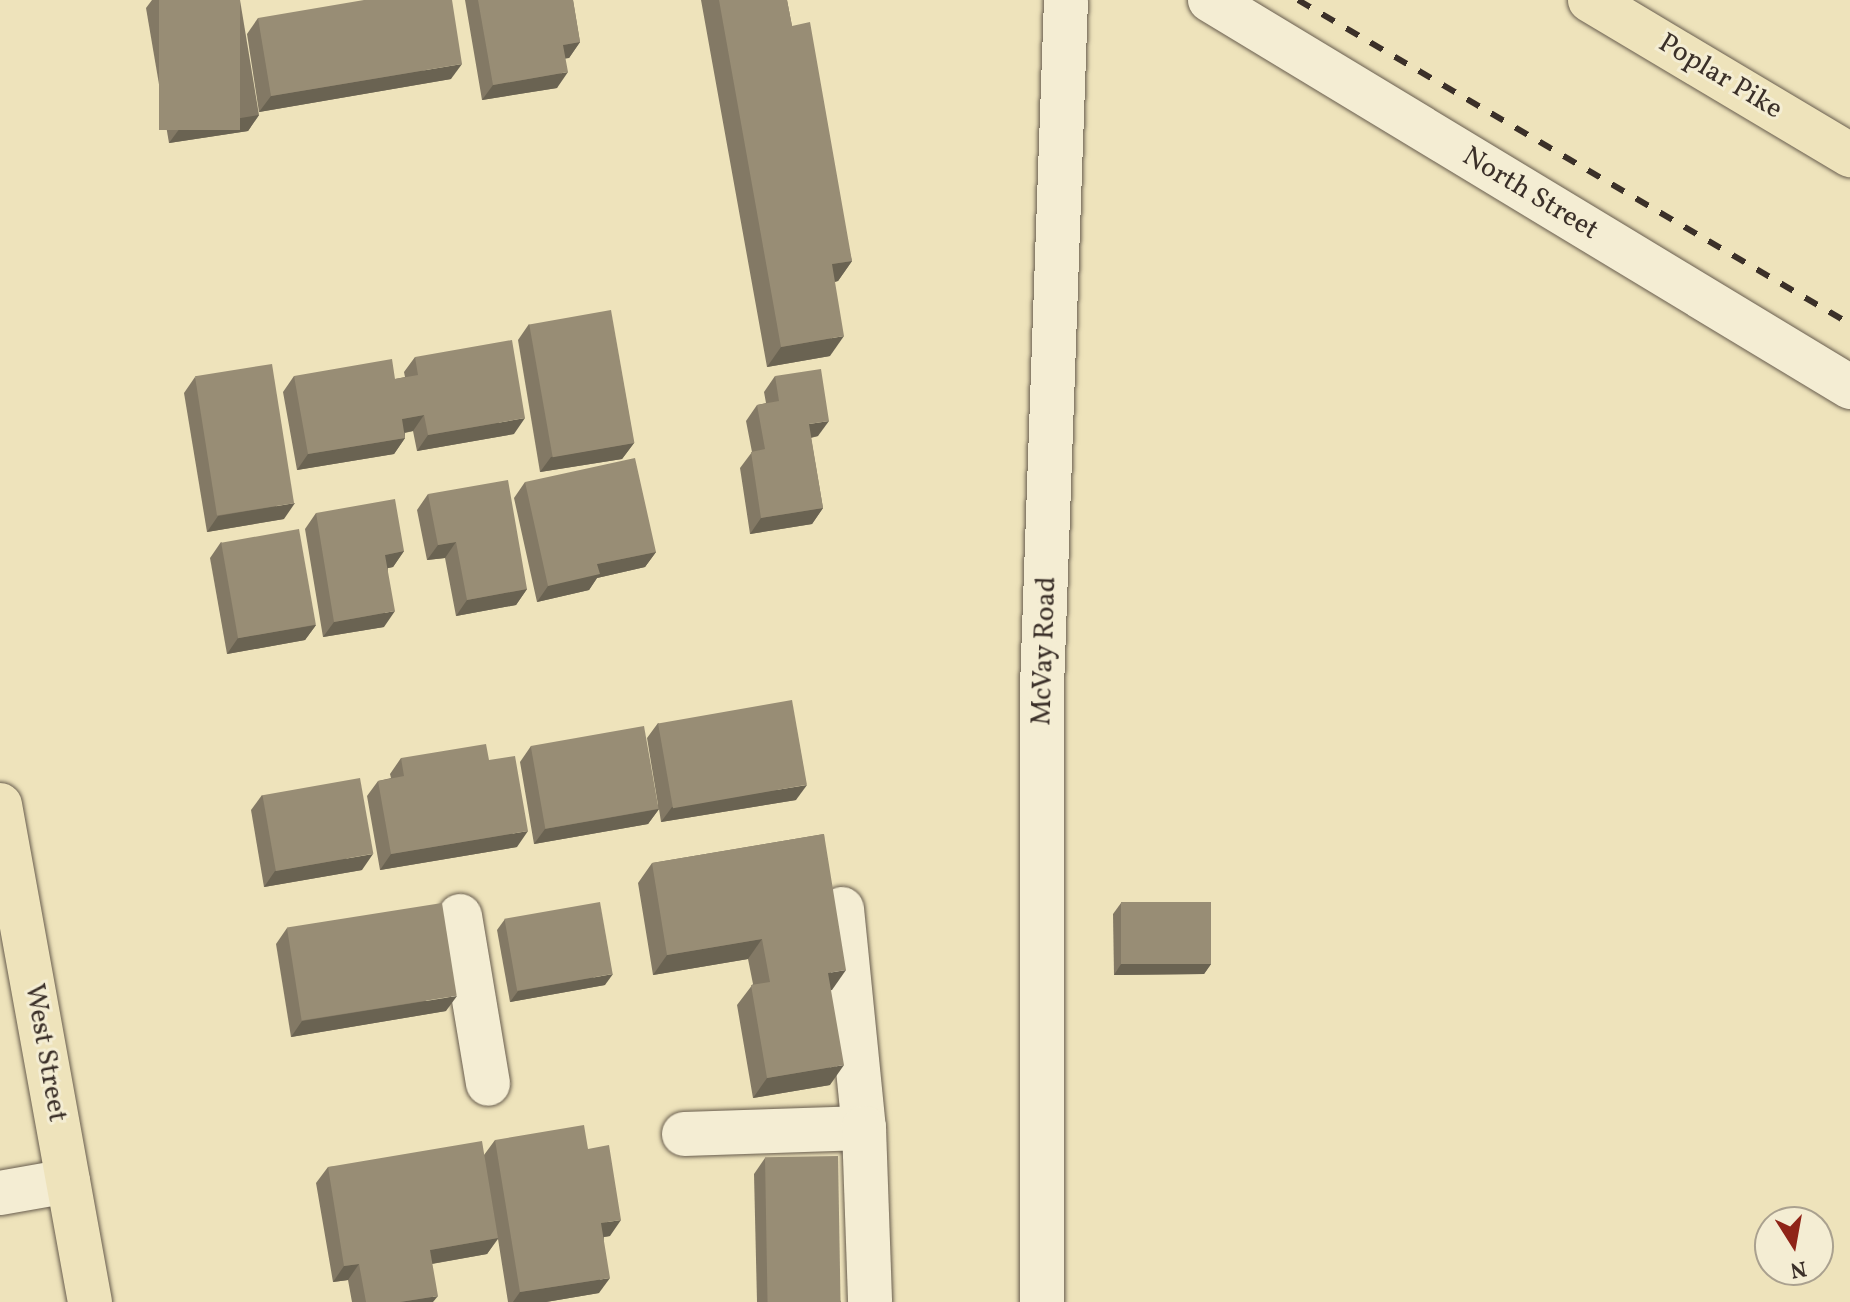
<!DOCTYPE html>
<style>
body{margin:0}
#map{position:relative;width:1850px;height:1302px;overflow:hidden;background:#eee3bb;font-family:Vollkorn,serif}
div>[style]{position:absolute}
.roads{filter:drop-shadow(0 0 2px #685d4e) drop-shadow(0 0 2px #685d4e)}
.minor>*{height:44px;margin:-22px;padding:0 22px;transform-origin:22px;border-radius:22px;background:#f4edd3}
.major>*{height:44px;margin:-22px;padding:0 22px;transform-origin:22px;border-radius:22px;background:#eee3bb}
.rail>*{height:6px;margin-top:-3px;transform-origin:0;background:repeating-linear-gradient(90deg,#3b3029 0 14px,transparent 0 28px)}
.wall>*{inset:0;background:#837965}
.shaded-wall>*{inset:0;background:#6a6352}
.building>*{inset:0;background:#988d75;transform-origin:0 0}
span{translate:-50% -50%;white-space:nowrap;text-align:center;line-height:1.15;-webkit-text-stroke:6px #f4edd3;paint-order:stroke}
.street-label{font-size:28px;color:#3b3029}
.north{position:absolute;left:1754px;top:1206px;width:80px;height:80px;box-sizing:border-box;background:#f4edd3;border:2px solid #aaa18f;border-radius:50%;rotate:169deg;font-size:22px;font-weight:700;line-height:32px;text-align:center;color:#3b3029}
.north::after{content:'';display:block;margin:auto;width:28px;height:36px;background:#8f2418;clip-path:polygon(50% 0,100% 100%,50% 72%,0 100%)}
</style>
<div id="map">
<div class="roads">
<div class="minor">
<i style="left:1210px;top:0;width:748px;rotate:31.16deg"></i>
<i style="left:842px;top:909px;width:220px;rotate:84.3deg"></i>
<i style="left:460px;top:916px;width:170px;rotate:80.5deg"></i>
<i style="left:684px;top:1134px;width:180px;rotate:-1.9deg"></i>
<i style="left:864px;top:1128px;width:174px;rotate:88deg"></i>
<i style="left:0;top:1193px;width:69px;rotate:-10deg"></i>
<i style="left:1042px;top:1302px;width:615px;rotate:-90deg"></i>
<i style="left:1042px;top:687px;width:687px;rotate:-88deg"></i>
</div>
<div class="major">
<i style="left:1590px;top:0;width:303px;rotate:30.8deg"></i>
<i style="left:0;top:805px;width:505px;rotate:79.74deg"></i>
</div>
</div>
<div class="rail">
<i style="left:1298px;top:0;width:640px;rotate:30.41deg"></i>
</div>
<div class="wall">
<i style="clip-path:polygon(152px 0,240px 0,259px 115px,248px 131px,169px 143px,146px 8px)"></i>
<i style="clip-path:polygon(465px 0,573px 0,580px 42px,569px 58px,565px 58px,557px 88px,482px 100px)"></i>
<i style="clip-path:polygon(701px 0,787px 0,792px 26px,852px 261px,838px 281px,835px 282px,830px 356px,767px 367px)"></i>
<i style="clip-path:polygon(258px 18px,451px 79px,259px 112px,247px 34px)"></i>
<i style="clip-path:polygon(529px 324px,634px 443px,622px 459px,540px 472px,518px 340px)"></i>
<i style="clip-path:polygon(415px 357px,514px 434px,417px 451px,413px 431px,405px 433px,405px 438px,394px 454px,297px 470px,283px 392px,294px 376px,395px 379px,405px 377px,404px 372px)"></i>
<i style="clip-path:polygon(775px 376px,818px 436px,811px 438px,823px 508px,812px 524px,750px 534px,740px 468px,752px 452px,746px 421px,757px 405px,766px 403px,764px 392px)"></i>
<i style="clip-path:polygon(195px 377px,284px 519px,207px 532px,184px 393px)"></i>
<i style="clip-path:polygon(525px 482px,656px 552px,645px 567px,597px 578px,589px 590px,537px 602px,514px 498px)"></i>
<i style="clip-path:polygon(428px 494px,527px 589px,516px 605px,456px 616px,445px 558px,427px 560px,417px 510px)"></i>
<i style="clip-path:polygon(316px 513px,404px 551px,393px 567px,388px 568px,384px 627px,323px 637px,305px 529px)"></i>
<i style="clip-path:polygon(221px 542px,316px 625px,305px 640px,227px 654px,210px 558px)"></i>
<i style="clip-path:polygon(658px 723px,796px 800px,661px 822px,659px 809px,648px 824px,534px 844px,520px 762px,531px 746px,658px 805px,647px 738px)"></i>
<i style="clip-path:polygon(401px 758px,489px 760px,517px 847px,380px 870px,367px 796px,378px 781px,391px 778px,390px 774px)"></i>
<i style="clip-path:polygon(262px 795px,362px 870px,264px 887px,251px 810px)"></i>
<i style="clip-path:polygon(824px 834px,832px 990px,831px 990px,830px 1085px,753px 1098px,737px 1005px,753px 984px,748px 959px,653px 975px,638px 883px,652px 863px)"></i>
<i style="clip-path:polygon(1121px 903px,1211px 964px,1204px 974px,1114px 975px,1113px 914px)"></i>
<i style="clip-path:polygon(505px 919px,605px 985px,510px 1002px,497px 930px)"></i>
<i style="clip-path:polygon(287px 928px,446px 1011px,291px 1037px,276px 944px)"></i>
<i style="clip-path:polygon(495px 1140px,588px 1149px,610px 1236px,604px 1237px,599px 1293px,546px 1302px,508px 1302px,498px 1239px,487px 1254px,432px 1264px,433px 1302px,352px 1302px,348px 1280px,333px 1282px,316px 1183px,328px 1167px,484px 1155px)"></i>
<i style="clip-path:polygon(765px 1158px,841px 1302px,757px 1302px,754px 1174px)"></i>
</div>
<div class="shaded-wall">
<i style="clip-path:polygon(580px 42px,569px 58px,552px 61px,563px 45px)"></i>
<i style="clip-path:polygon(462px 64px,451px 79px,259px 112px,271px 96px)"></i>
<i style="clip-path:polygon(568px 72px,557px 88px,482px 100px,493px 85px)"></i>
<i style="clip-path:polygon(259px 115px,248px 131px,169px 143px,180px 128px)"></i>
<i style="clip-path:polygon(852px 261px,838px 281px,817px 285px,832px 264px)"></i>
<i style="clip-path:polygon(844px 336px,830px 356px,767px 367px,781px 347px)"></i>
<i style="clip-path:polygon(424px 415px,413px 431px,391px 435px,402px 419px)"></i>
<i style="clip-path:polygon(525px 418px,514px 434px,417px 451px,428px 435px)"></i>
<i style="clip-path:polygon(829px 421px,818px 436px,798px 440px,809px 424px)"></i>
<i style="clip-path:polygon(405px 438px,394px 454px,297px 470px,308px 454px)"></i>
<i style="clip-path:polygon(634px 443px,622px 459px,540px 472px,551px 457px)"></i>
<i style="clip-path:polygon(295px 503px,284px 519px,207px 532px,218px 516px)"></i>
<i style="clip-path:polygon(823px 508px,812px 524px,750px 534px,761px 518px)"></i>
<i style="clip-path:polygon(456px 542px,445px 558px,427px 560px,438px 545px)"></i>
<i style="clip-path:polygon(404px 551px,393px 567px,374px 571px,385px 555px)"></i>
<i style="clip-path:polygon(656px 552px,645px 567px,597px 578px,589px 590px,537px 602px,548px 586px,597px 564px)"></i>
<i style="clip-path:polygon(527px 589px,516px 605px,456px 616px,467px 600px)"></i>
<i style="clip-path:polygon(395px 611px,384px 627px,323px 637px,334px 622px)"></i>
<i style="clip-path:polygon(316px 625px,305px 640px,227px 654px,238px 638px)"></i>
<i style="clip-path:polygon(807px 785px,796px 800px,661px 822px,672px 807px)"></i>
<i style="clip-path:polygon(659px 809px,648px 824px,534px 844px,545px 829px)"></i>
<i style="clip-path:polygon(528px 831px,517px 847px,380px 870px,391px 854px)"></i>
<i style="clip-path:polygon(373px 854px,362px 870px,264px 887px,275px 871px)"></i>
<i style="clip-path:polygon(762px 939px,748px 959px,653px 975px,667px 955px)"></i>
<i style="clip-path:polygon(1121px 964px,1211px 964px,1204px 974px,1114px 975px)"></i>
<i style="clip-path:polygon(846px 970px,832px 990px,814px 993px,828px 973px)"></i>
<i style="clip-path:polygon(613px 974px,605px 985px,510px 1002px,518px 991px)"></i>
<i style="clip-path:polygon(457px 996px,446px 1011px,291px 1037px,302px 1021px)"></i>
<i style="clip-path:polygon(844px 1065px,830px 1085px,753px 1098px,767px 1078px)"></i>
<i style="clip-path:polygon(621px 1220px,610px 1236px,590px 1239px,601px 1223px)"></i>
<i style="clip-path:polygon(498px 1238px,487px 1254px,419px 1266px,430px 1250px)"></i>
<i style="clip-path:polygon(359px 1264px,348px 1280px,333px 1282px,344px 1266px)"></i>
<i style="clip-path:polygon(610px 1278px,599px 1293px,546px 1302px,513px 1302px,520px 1292px)"></i>
<i style="clip-path:polygon(438px 1296px,433px 1302px,400px 1302px)"></i>
</div>
<div class="building">
<i style="left:159px;top:0;width:81px;height:130px"></i>
<i style="clip-path:polygon(364px 0,452px 0,462px 64px,271px 96px,258px 18px)"></i>
<i style="clip-path:polygon(478px 0,573px 0,580px 42px,563px 45px,568px 72px,493px 85px)"></i>
<i style="clip-path:polygon(719px 0,787px 0,792px 26px,810px 22px,852px 261px,832px 264px,844px 336px,781px 347px)"></i>
<i style="left:611px;top:310px;width:135px;height:83px;rotate:80deg"></i>
<i style="clip-path:polygon(512px 340px,525px 418px,428px 435px,424px 415px,402px 419px,405px 438px,308px 454px,294px 376px,392px 359px,395px 379px,418px 375px,415px 357px)"></i>
<i style="left:272px;top:364px;width:141px;height:78px;rotate:81deg"></i>
<i style="clip-path:polygon(821px 369px,829px 421px,809px 424px,823px 508px,761px 518px,751px 452px,765px 449px,757px 405px,779px 401px,775px 376px)"></i>
<i style="clip-path:polygon(635px 458px,656px 552px,597px 564px,600px 574px,548px 586px,525px 482px)"></i>
<i style="clip-path:polygon(508px 480px,527px 589px,467px 600px,456px 542px,438px 545px,428px 494px)"></i>
<i style="clip-path:polygon(395px 499px,404px 551px,385px 555px,395px 611px,334px 622px,316px 513px)"></i>
<i style="left:299px;top:529px;width:97px;height:79px;rotate:80deg"></i>
<i style="left:792px;top:700px;width:86px;height:136px;rotate:80deg"></i>
<i style="left:644px;top:726px;width:84px;height:115px;rotate:80deg"></i>
<i style="clip-path:polygon(486px 744px,489px 760px,515px 756px,528px 831px,391px 854px,378px 781px,404px 776px,401px 758px)"></i>
<i style="left:360px;top:778px;width:77px;height:99px;rotate:80deg"></i>
<i style="clip-path:polygon(824px 834px,846px 970px,828px 973px,844px 1065px,767px 1078px,751px 985px,770px 982px,762px 939px,667px 955px,652px 863px)"></i>
<i style="left:600px;top:902px;width:73px;height:97px;rotate:80deg"></i>
<i style="left:1211px;top:902px;width:62px;height:90px;rotate:90deg"></i>
<i style="left:442px;top:903px;width:94px;height:157px;rotate:81deg"></i>
<i style="clip-path:polygon(584px 1125px,588px 1149px,609px 1145px,621px 1220px,601px 1223px,610px 1278px,520px 1292px,495px 1140px)"></i>
<i style="clip-path:polygon(482px 1141px,498px 1238px,430px 1250px,438px 1296px,400px 1302px,366px 1302px,359px 1264px,344px 1266px,328px 1167px)"></i>
<i style="left:838px;top:1156px;width:146px;height:73px;rotate:89deg"></i>
</div>
<div class="street-label">
<span style="left:1720px;top:77px;rotate:31deg">Poplar Pike</span>
<span style="left:1530px;top:194px;rotate:31deg">North Street</span>
<span style="left:1045px;top:651px;rotate:-88deg">McVay Road</span>
<span style="left:45px;top:1053px;rotate:80deg">West Street</span>
</div>
<div class="north">N</div>
</div>
